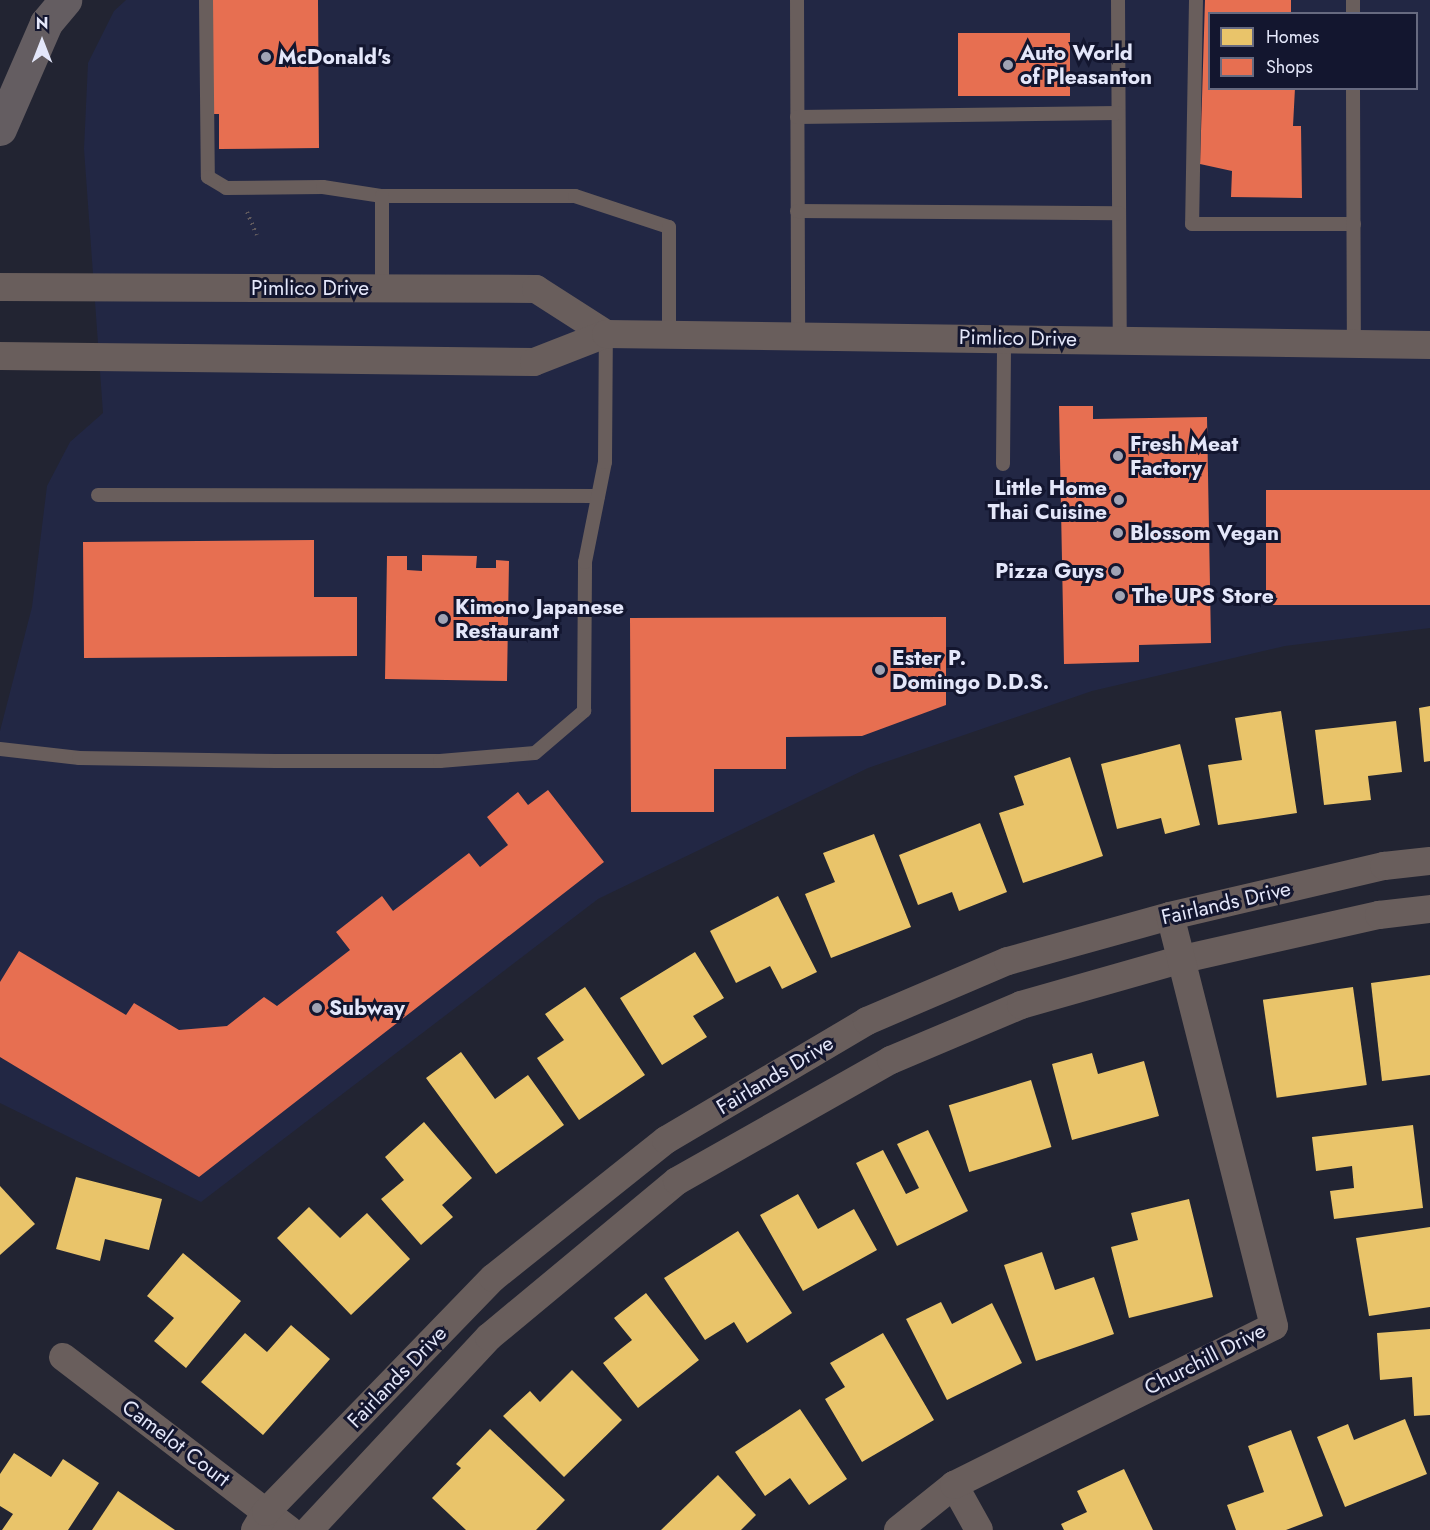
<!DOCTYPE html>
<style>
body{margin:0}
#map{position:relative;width:1430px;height:1530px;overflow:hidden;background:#222432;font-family:Jost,sans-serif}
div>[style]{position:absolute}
.built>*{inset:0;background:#222744}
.homes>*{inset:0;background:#e9c46a;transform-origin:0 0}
.shops>*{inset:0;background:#e76f51;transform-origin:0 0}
.path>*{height:4px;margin-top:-2px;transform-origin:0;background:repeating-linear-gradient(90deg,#625b5e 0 1.5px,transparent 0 6px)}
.service>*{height:14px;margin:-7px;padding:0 7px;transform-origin:7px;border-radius:7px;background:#695e5c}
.minor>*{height:28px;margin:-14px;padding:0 14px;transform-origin:14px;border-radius:14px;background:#695e5c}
.motorway>*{height:33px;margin:-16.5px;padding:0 16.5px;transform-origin:16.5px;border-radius:16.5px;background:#645d61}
.dots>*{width:16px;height:16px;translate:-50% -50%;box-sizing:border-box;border:3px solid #13162f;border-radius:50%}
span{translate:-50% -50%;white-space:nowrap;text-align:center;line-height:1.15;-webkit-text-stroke:6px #13162f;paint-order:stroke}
.poi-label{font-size:21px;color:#e4e7fa;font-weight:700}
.left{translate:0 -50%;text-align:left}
.right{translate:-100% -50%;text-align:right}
.street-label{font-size:21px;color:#e4e7fa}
.legend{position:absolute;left:1208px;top:12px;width:210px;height:78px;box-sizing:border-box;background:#13162f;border:2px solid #676a80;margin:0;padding:8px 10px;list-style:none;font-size:18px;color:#e4e7fa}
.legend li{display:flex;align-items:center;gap:12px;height:30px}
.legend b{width:30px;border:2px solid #676a80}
.north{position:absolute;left:12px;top:12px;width:60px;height:60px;-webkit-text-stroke:4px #13162f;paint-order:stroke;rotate:0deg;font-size:16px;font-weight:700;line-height:24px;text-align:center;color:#e4e7fa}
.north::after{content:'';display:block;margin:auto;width:21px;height:27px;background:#e4e7fa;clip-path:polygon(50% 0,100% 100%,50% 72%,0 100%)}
</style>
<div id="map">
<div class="built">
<i style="clip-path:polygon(evenodd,126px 0,1430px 0,1430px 628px,1285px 646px,1092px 691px,868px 768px,598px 899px,201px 1202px,0 1103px,0 731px,32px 607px,47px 486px,70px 442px,103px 413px,84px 149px,88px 63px,114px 11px,126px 0,1210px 14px,1416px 14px,1416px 88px,1210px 88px,1210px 14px)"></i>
</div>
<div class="homes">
<i style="clip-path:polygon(1430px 706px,1430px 761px,1424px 762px,1419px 708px)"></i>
<i style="clip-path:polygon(1281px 711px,1297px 813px,1218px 825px,1208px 765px,1242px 760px,1235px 718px)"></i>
<i style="clip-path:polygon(1396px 721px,1402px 772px,1368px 776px,1371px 800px,1324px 805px,1315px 730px)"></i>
<i style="clip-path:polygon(1180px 744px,1200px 825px,1165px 834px,1161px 818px,1117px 829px,1101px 764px)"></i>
<i style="clip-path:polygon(1070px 757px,1103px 856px,1023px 883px,999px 813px,1024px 805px,1014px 776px)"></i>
<i style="clip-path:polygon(980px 823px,1007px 892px,959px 911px,952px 892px,918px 905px,899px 855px)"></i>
<i style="clip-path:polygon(874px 834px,911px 927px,831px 958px,805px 894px,835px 882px,823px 853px)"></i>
<i style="clip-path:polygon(778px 896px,817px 972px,782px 989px,770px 966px,736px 983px,710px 931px)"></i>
<i style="clip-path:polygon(695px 952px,724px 998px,693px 1016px,707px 1037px,662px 1065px,620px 998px)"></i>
<i style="clip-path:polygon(1430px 975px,1430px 1075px,1382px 1081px,1371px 983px)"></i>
<i style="clip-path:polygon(585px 987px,645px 1075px,579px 1120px,537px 1058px,564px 1040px,545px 1014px)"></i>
<i style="left:1353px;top:987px;width:99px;height:91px;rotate:82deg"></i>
<i style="clip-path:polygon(461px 1052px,495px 1099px,528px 1075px,564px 1125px,496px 1174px,426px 1078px)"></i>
<i style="clip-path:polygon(1092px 1053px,1098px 1074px,1144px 1061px,1159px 1116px,1072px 1140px,1052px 1064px)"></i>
<i style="left:1031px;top:1080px;width:70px;height:86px;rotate:73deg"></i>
<i style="clip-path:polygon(424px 1122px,472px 1178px,442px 1205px,453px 1217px,421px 1245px,381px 1199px,404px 1180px,385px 1157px)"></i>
<i style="clip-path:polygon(1413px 1125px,1423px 1208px,1334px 1219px,1330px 1191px,1354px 1188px,1352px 1166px,1316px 1171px,1312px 1137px)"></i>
<i style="clip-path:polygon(928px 1130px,968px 1211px,897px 1246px,856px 1163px,883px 1150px,906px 1194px,919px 1188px,897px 1144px)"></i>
<i style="clip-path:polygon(76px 1177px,162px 1199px,149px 1250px,105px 1239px,100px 1261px,56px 1249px)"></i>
<i style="clip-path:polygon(0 1186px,35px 1224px,0 1255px)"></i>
<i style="clip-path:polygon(798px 1194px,818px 1229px,854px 1209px,877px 1250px,803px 1291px,760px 1215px)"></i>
<i style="clip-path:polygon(1189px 1199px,1213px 1297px,1129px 1318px,1111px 1247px,1138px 1240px,1131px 1213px)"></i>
<i style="clip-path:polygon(309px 1207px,340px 1238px,367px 1213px,410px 1259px,351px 1315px,277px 1238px)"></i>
<i style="clip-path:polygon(1430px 1227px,1430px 1307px,1369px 1316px,1356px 1238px)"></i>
<i style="clip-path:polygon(738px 1231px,792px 1313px,747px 1343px,734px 1322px,705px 1340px,664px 1278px)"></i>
<i style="clip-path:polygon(1042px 1252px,1055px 1290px,1094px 1277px,1114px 1334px,1036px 1361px,1004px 1265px)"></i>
<i style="clip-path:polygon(183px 1253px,241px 1301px,186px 1368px,154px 1341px,174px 1318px,147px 1296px)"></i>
<i style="clip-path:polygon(646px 1293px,699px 1360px,638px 1408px,603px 1363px,632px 1340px,614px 1318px)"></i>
<i style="clip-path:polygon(941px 1302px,952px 1324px,992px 1303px,1022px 1363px,947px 1400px,906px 1319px)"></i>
<i style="clip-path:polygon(291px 1325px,330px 1359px,263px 1435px,201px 1382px,245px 1333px,267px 1352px)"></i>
<i style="clip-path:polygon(1430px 1329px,1430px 1415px,1414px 1416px,1412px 1377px,1380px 1380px,1377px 1333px)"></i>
<i style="clip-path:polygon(883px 1333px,934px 1420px,862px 1462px,825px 1399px,845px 1387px,830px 1363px)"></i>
<i style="clip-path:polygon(572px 1370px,622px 1420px,564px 1477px,503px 1416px,530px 1391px,540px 1402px)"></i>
<i style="clip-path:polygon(800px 1409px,847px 1479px,809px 1505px,790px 1478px,765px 1496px,735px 1452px)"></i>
<i style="clip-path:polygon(1405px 1419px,1427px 1474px,1345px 1507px,1317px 1437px,1348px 1424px,1354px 1440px)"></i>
<i style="clip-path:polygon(490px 1429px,565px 1500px,536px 1530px,466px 1530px,432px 1498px,461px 1468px,456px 1464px)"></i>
<i style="clip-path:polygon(1291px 1430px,1323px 1516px,1286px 1530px,1236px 1530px,1227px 1505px,1264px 1492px,1248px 1446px)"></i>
<i style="clip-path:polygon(14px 1453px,51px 1477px,63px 1459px,99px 1483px,68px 1530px,2px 1530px,13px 1514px,0 1506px,0 1474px)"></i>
<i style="clip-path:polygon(1124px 1469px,1153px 1530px,1064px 1530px,1061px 1524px,1087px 1512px,1077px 1491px)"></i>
<i style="clip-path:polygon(718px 1475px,756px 1515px,741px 1530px,661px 1530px)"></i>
<i style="clip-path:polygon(118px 1491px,175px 1530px,92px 1530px)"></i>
</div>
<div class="shops">
<i style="clip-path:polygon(212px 0,318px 0,319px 148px,219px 149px,219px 114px,213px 114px)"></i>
<i style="clip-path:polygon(1205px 0,1291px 0,1291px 14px,1209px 14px,1209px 88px,1295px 88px,1293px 126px,1301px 126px,1302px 198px,1231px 197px,1232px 171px,1200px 164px)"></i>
<i style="left:958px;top:33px;width:112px;height:63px"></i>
<i style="clip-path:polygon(1059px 406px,1093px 406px,1093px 419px,1207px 417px,1211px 643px,1139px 645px,1139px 662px,1064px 664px)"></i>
<i style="left:1430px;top:490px;width:115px;height:164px;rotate:90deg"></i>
<i style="clip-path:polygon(314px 540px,314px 597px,357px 597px,357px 656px,84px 658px,83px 542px)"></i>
<i style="clip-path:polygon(422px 555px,477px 556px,476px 568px,496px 568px,496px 560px,509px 561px,507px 681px,385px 679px,387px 556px,407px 556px,407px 570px,422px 571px)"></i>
<i style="clip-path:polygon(946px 617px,946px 705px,862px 736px,786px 737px,786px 769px,714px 769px,714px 812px,631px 812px,630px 618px)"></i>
<i style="clip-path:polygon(548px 790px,604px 862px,199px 1177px,0 1057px,0 982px,19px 951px,126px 1015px,134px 1003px,179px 1030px,227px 1026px,264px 997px,277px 1006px,350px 950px,336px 932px,382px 896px,393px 911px,469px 853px,480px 867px,508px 845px,487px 817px,518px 792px,528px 805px)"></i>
</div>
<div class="path">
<i style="left:247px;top:212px;width:25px;rotate:67deg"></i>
</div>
<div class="service">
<i style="left:206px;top:0;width:177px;rotate:89.4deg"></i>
<i style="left:208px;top:177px;width:21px;rotate:31deg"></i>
<i style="left:226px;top:188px;width:97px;rotate:-0.6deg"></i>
<i style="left:323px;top:187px;width:60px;rotate:8.7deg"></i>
<i style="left:382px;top:196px;width:193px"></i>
<i style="left:575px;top:196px;width:99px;rotate:18.3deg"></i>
<i style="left:669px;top:227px;width:108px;rotate:90deg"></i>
<i style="left:797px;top:0;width:336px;rotate:89.8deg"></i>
<i style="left:1118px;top:0;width:340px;rotate:89.7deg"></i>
<i style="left:1196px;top:0;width:224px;rotate:91deg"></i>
<i style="left:1192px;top:224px;width:162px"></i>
<i style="left:1353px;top:0;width:14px;rotate:90deg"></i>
<i style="left:1353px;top:88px;width:255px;rotate:89.8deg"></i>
<i style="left:797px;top:117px;width:321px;rotate:-0.7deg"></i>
<i style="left:382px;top:196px;width:92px;rotate:90deg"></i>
<i style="left:797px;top:211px;width:322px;rotate:0.4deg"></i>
<i style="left:1003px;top:464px;width:126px;rotate:-89.5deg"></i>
<i style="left:98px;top:495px;width:500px;rotate:0.11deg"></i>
<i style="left:0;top:749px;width:80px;rotate:6.5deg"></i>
<i style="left:79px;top:758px;width:197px;rotate:0.9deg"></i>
<i style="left:276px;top:761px;width:164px"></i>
<i style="left:440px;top:761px;width:95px;rotate:-4.8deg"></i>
<i style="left:535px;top:753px;width:65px;rotate:-40.6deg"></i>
<i style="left:584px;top:711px;width:149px;rotate:-89.6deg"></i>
<i style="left:585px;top:562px;width:102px;rotate:-78.7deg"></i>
<i style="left:605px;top:462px;width:128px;rotate:-89.6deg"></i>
</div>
<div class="minor">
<i style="left:0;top:287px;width:536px;rotate:0.21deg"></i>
<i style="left:536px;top:289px;width:83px;rotate:32.7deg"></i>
<i style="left:0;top:356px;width:534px;rotate:0.64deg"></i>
<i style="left:534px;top:362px;width:77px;rotate:-21.3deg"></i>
<i style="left:606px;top:334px;width:824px;rotate:0.76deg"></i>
<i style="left:63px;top:1357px;width:285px;rotate:37.4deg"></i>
<i style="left:954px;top:1485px;width:51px;rotate:60.9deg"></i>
<i style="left:255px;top:1530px;width:21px;rotate:-59deg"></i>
<i style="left:266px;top:1512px;width:326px;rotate:-45.9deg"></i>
<i style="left:493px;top:1278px;width:221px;rotate:-38.6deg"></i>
<i style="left:666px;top:1140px;width:234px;rotate:-30.6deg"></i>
<i style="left:867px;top:1021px;width:153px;rotate:-23.1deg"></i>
<i style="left:1008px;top:961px;width:168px;rotate:-15.5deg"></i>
<i style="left:1170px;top:916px;width:220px;rotate:-13.2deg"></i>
<i style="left:1384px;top:866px;width:46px;rotate:-6.2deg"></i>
<i style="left:309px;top:1530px;width:264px;rotate:-47deg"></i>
<i style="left:489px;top:1337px;width:244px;rotate:-39.7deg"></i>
<i style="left:677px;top:1181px;width:246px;rotate:-29.5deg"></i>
<i style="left:891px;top:1060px;width:141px;rotate:-22.9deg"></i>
<i style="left:1021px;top:1005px;width:168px;rotate:-15.9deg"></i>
<i style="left:1183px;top:959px;width:201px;rotate:-12.7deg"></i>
<i style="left:1379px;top:915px;width:51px;rotate:-6.7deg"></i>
<i style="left:898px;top:1530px;width:72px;rotate:-38.8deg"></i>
<i style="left:954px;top:1485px;width:357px;rotate:-26.4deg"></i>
<i style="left:1274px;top:1326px;width:423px;rotate:-104.2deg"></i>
</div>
<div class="motorway">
<i style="left:0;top:129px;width:116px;rotate:-66.5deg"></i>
<i style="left:46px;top:23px;width:30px;rotate:-50deg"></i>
</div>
<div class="dots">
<i style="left:266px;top:57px;background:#a0a3b4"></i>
<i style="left:1008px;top:65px;background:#a0a3b4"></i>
<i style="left:1118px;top:456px;background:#a0a3b4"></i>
<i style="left:1119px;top:500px;background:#a0a3b4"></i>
<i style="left:1118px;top:533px;background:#a0a3b4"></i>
<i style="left:1116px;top:571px;background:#a0a3b4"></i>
<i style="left:1120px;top:596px;background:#a0a3b4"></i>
<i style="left:443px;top:619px;background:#a0a3b4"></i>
<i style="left:880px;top:670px;background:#a0a3b4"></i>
<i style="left:317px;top:1008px;background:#a0a3b4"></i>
</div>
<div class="poi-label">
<span class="left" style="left:1020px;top:65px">Auto World<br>of Pleasanton</span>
<span class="left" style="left:278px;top:57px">McDonald's</span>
<span class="left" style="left:1130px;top:456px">Fresh Meat<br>Factory</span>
<span class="right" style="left:1107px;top:500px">Little Home<br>Thai Cuisine</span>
<span class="left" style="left:1130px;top:533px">Blossom Vegan</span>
<span class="right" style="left:1104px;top:571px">Pizza Guys</span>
<span class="left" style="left:1132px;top:596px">The UPS Store</span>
<span class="left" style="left:455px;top:619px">Kimono Japanese<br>Restaurant</span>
<span class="left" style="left:892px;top:670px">Ester P.<br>Domingo D.D.S.</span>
<span class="left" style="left:329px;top:1008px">Subway</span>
</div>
<div class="street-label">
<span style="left:310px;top:288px">Pimlico Drive</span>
<span style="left:1018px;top:338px;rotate:1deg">Pimlico Drive</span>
<span style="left:1226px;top:903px;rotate:-13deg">Fairlands Drive</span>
<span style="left:775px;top:1075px;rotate:-31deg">Fairlands Drive</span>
<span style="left:1205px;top:1359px;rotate:-27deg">Churchill Drive</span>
<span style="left:397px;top:1377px;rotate:-46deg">Fairlands Drive</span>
<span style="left:176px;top:1443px;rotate:37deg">Camelot Court</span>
</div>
<ul class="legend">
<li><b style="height:16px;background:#e9c46a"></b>Homes</li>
<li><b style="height:16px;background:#e76f51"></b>Shops</li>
</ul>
<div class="north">N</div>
</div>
